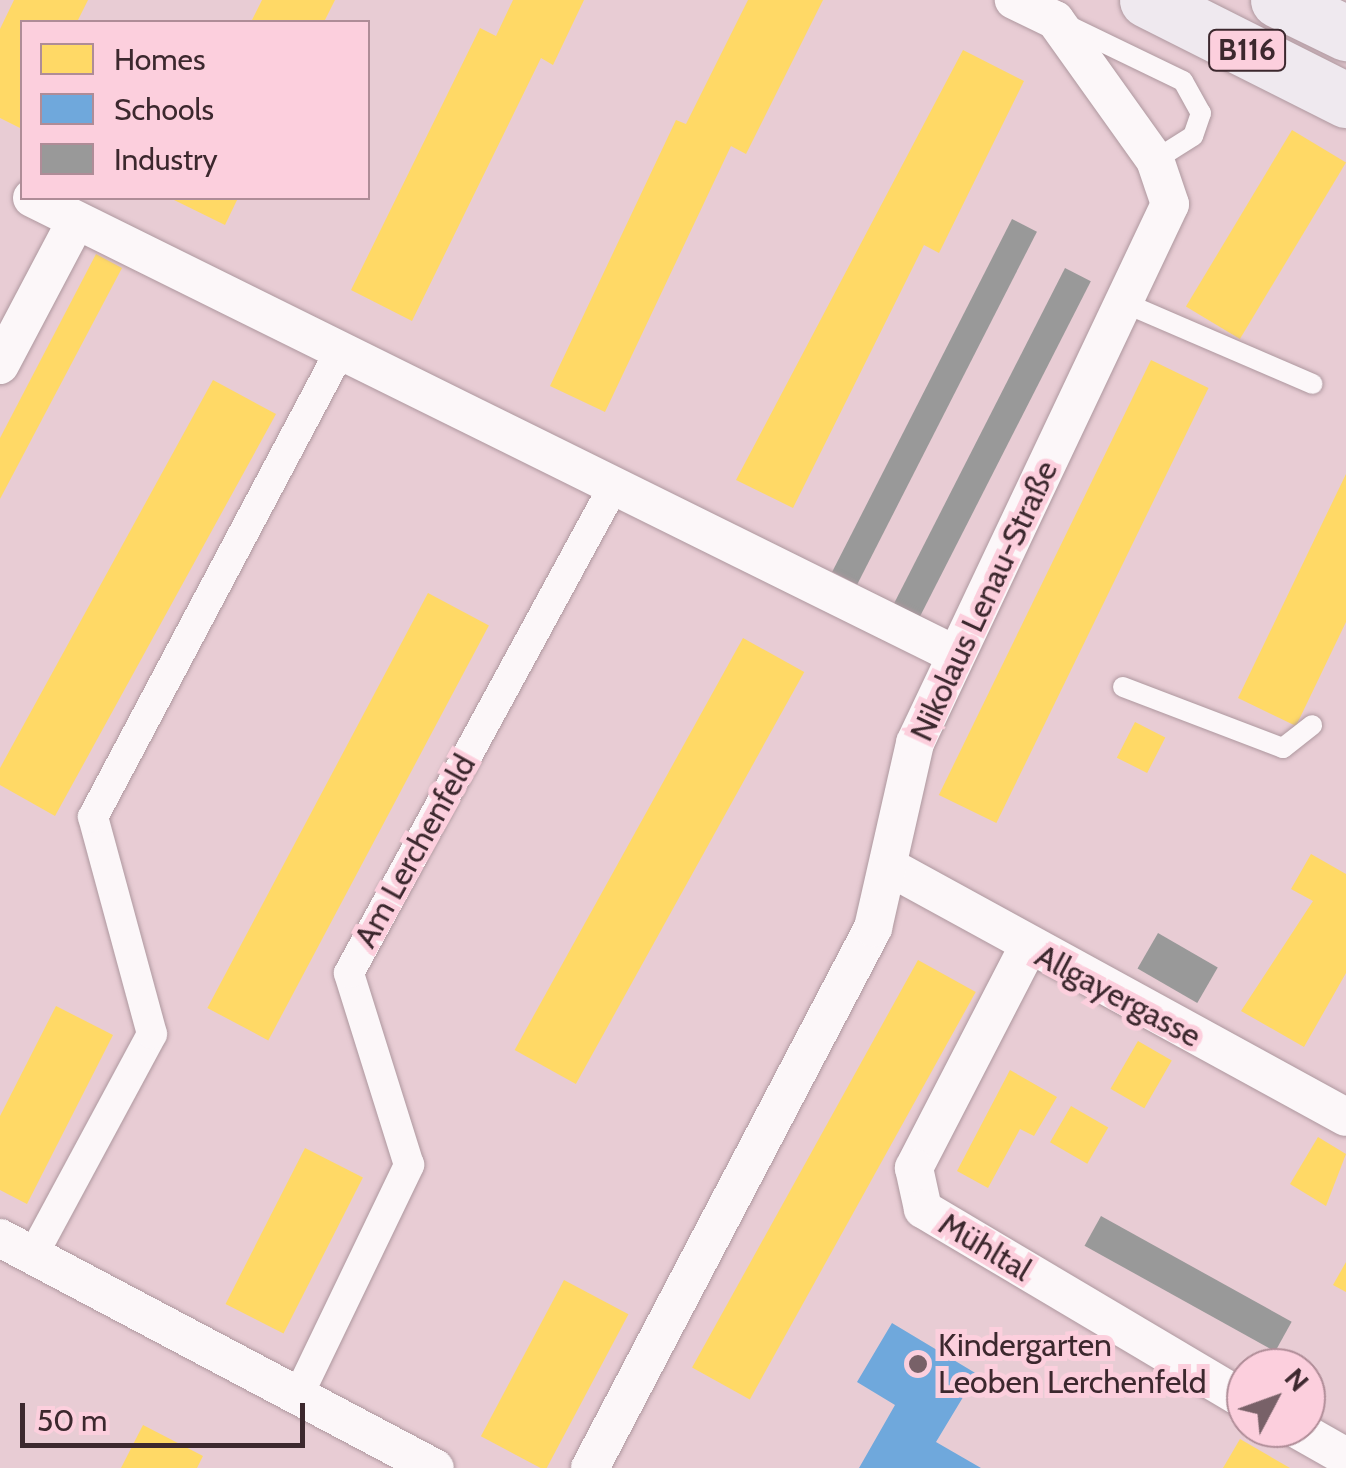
<!DOCTYPE html>
<meta charset="utf-8">
<style>
body{margin:0}
#map{position:relative;width:1346px;height:1468px;overflow:hidden;background:#e8ccd4;font-family:Cabin,sans-serif}
div>[style]{position:absolute}
.homes>*{inset:0;background:#ffd966;transform-origin:0 0}
.schools>*{inset:0;background:#6fa8dc}
.industry>*{inset:0;background:#999;transform-origin:0 0}
.roads{filter:drop-shadow(0 0 2px #ae989f) drop-shadow(0 0 2px #ae989f)}
.service>*{height:20px;margin:-10px;padding:0 10px;transform-origin:10px;border-radius:10px;background:#fcf7f9}
.pedestrian>*{height:30px;margin:-15px;padding:0 15px;transform-origin:15px;border-radius:15px;background:#fcf7f9}
.minor>*{height:38px;margin:-19px;padding:0 19px;transform-origin:19px;border-radius:19px;background:#fcf7f9}
.primary>*{height:55px;margin:-27.5px;padding:0 27.5px;transform-origin:27.5px;border-radius:27.5px;background:#efe9ef}
.dots>*{width:28px;height:28px;translate:-50% -50%;box-sizing:border-box;border:5px solid #fccfdd;border-radius:50%}
span{translate:-50% -50%;white-space:nowrap;text-align:center;line-height:1.15;-webkit-text-stroke:10px #fccfdd;paint-order:stroke}
.shield-label span{padding:2px 8px;background:#fccfdd;border:2px solid;border-radius:8px;-webkit-text-stroke-width:0}
.shield-label{font-size:30px;color:#3c282e;font-weight:700}
.street-label{font-size:32px;color:#3c282e}
.poi-label{font-size:32px;color:#3c282e}
.left{translate:0 -50%;text-align:left}
.legend{position:absolute;left:20px;top:20px;width:350px;height:180px;box-sizing:border-box;background:#fccfdd;border:2px solid #af8c97;margin:0;padding:12px 18px;list-style:none;font-size:30px;color:#3c282e}
.legend li{display:flex;align-items:center;gap:20px;height:50px}
.legend b{width:50px;border:2px solid #af8c97}
.north{position:absolute;left:1226px;top:1348px;width:100px;height:100px;box-sizing:border-box;background:#fccfdd;border:2px solid #af8c97;border-radius:50%;rotate:49deg;font-size:28px;font-weight:700;line-height:40px;text-align:center;color:#3c282e}
.north::after{content:'';display:block;margin:auto;width:35px;height:45px;background:#786168;clip-path:polygon(50% 0,100% 100%,50% 72%,0 100%)}
.scale{position:absolute;left:20px;top:1403px;width:285px;height:45px;box-sizing:border-box;border:5px solid #3c282e;border-top:0;padding-left:12px;font-size:30px;line-height:35px;white-space:nowrap;color:#3c282e;-webkit-text-stroke:8px #fccfdd;paint-order:stroke}
</style>
<div id="map">
<div class="homes">
<i style="clip-path:polygon(14px 0,88px 0,77px 22px,22px 22px,22px 129px,0 118px,0 29px)"></i>
<i style="clip-path:polygon(262px 0,335px 0,324px 22px,251px 22px)"></i>
<i style="clip-path:polygon(513px 0,584px 0,553px 65px,541px 58px,412px 321px,351px 290px,480px 28px,496px 36px)"></i>
<i style="clip-path:polygon(748px 0,823px 0,746px 154px,731px 146px,605px 412px,550px 386px,676px 120px,686px 124px)"></i>
<i style="clip-path:polygon(963px 50px,1024px 81px,939px 253px,924px 245px,793px 508px,736px 480px)"></i>
<i style="left:1292px;top:130px;width:63px;height:206px;rotate:31deg"></i>
<i style="clip-path:polygon(170px 198px,238px 198px,225px 225px)"></i>
<i style="clip-path:polygon(96px 254px,122px 268px,0 499px,0 438px)"></i>
<i style="left:1151px;top:360px;width:64px;height:484px;rotate:26deg"></i>
<i style="clip-path:polygon(213px 380px,276px 414px,55px 816px,0 785px,0 768px)"></i>
<i style="clip-path:polygon(1346px 474px,1346px 622px,1296px 726px,1238px 698px)"></i>
<i style="left:428px;top:593px;width:69px;height:470px;rotate:28deg"></i>
<i style="left:743px;top:638px;width:70px;height:471px;rotate:29deg"></i>
<i style="left:1135px;top:722px;width:34px;height:40px;rotate:27deg"></i>
<i style="clip-path:polygon(1311px 854px,1346px 874px,1346px 973px,1304px 1047px,1241px 1011px,1313px 901px,1291px 889px)"></i>
<i style="left:918px;top:960px;width:66px;height:466px;rotate:29deg"></i>
<i style="clip-path:polygon(56px 1006px,113px 1035px,27px 1204px,0 1190px,0 1116px)"></i>
<i style="left:1138px;top:1041px;width:39px;height:55px;rotate:30deg"></i>
<i style="clip-path:polygon(1010px 1070px,1057px 1097px,1034px 1136px,1020px 1129px,988px 1188px,957px 1171px)"></i>
<i style="left:1071px;top:1106px;width:43px;height:42px;rotate:30deg"></i>
<i style="clip-path:polygon(1318px 1137px,1346px 1154px,1326px 1206px,1290px 1184px)"></i>
<i style="left:305px;top:1148px;width:65px;height:175px;rotate:27deg"></i>
<i style="clip-path:polygon(1346px 1262px,1346px 1292px,1333px 1285px)"></i>
<i style="left:564px;top:1280px;width:73px;height:177px;rotate:28deg"></i>
<i style="clip-path:polygon(1289px 1353px,1316px 1369px,1306px 1387px,1306px 1368px,1280px 1368px)"></i>
<i style="clip-path:polygon(143px 1425px,203px 1456px,197px 1468px,121px 1468px)"></i>
<i style="clip-path:polygon(1240px 1439px,1290px 1468px,1223px 1468px)"></i>
</div>
<div class="schools">
<i style="clip-path:polygon(892px 1323px,977px 1374px,936px 1442px,981px 1468px,859px 1468px,895px 1405px,857px 1382px)"></i>
</div>
<div class="industry">
<i style="left:1012px;top:219px;width:28px;height:396px;rotate:27deg"></i>
<i style="left:1065px;top:268px;width:29px;height:382px;rotate:27deg"></i>
<i style="left:1158px;top:933px;width:69px;height:41px;rotate:30deg"></i>
<i style="left:1101px;top:1216px;width:218px;height:34px;rotate:29deg"></i>
</div>
<div class="roads">
<div class="service">
<i style="left:1065px;top:24px;width:131px;rotate:25.8deg"></i>
<i style="left:1183px;top:81px;width:37px;rotate:61deg"></i>
<i style="left:1201px;top:113px;width:24px;rotate:109deg"></i>
<i style="left:1193px;top:136px;width:45px;rotate:147.7deg"></i>
<i style="left:1127px;top:304px;width:202px;rotate:23.3deg"></i>
<i style="left:1123px;top:687px;width:171px;rotate:20.9deg"></i>
<i style="left:1283px;top:748px;width:37px;rotate:-38deg"></i>
</div>
<div class="pedestrian">
<i style="left:33px;top:1255px;width:251px;rotate:-61.7deg"></i>
<i style="left:152px;top:1034px;width:225px;rotate:-105.2deg"></i>
<i style="left:93px;top:817px;width:527px;rotate:-62.07deg"></i>
<i style="left:297px;top:1398px;width:259px;rotate:-64.3deg"></i>
<i style="left:409px;top:1165px;width:201px;rotate:-107.4deg"></i>
<i style="left:349px;top:973px;width:557px;rotate:-61.46deg"></i>
</div>
<div class="minor">
<i style="left:32px;top:198px;width:1029px;rotate:26.32deg"></i>
<i style="left:0;top:365px;width:163px;rotate:-62.2deg"></i>
<i style="left:893px;top:869px;width:516px;rotate:28.7deg"></i>
<i style="left:1028px;top:947px;width:249px;rotate:117.3deg"></i>
<i style="left:914px;top:1168px;width:42px;rotate:77.6deg"></i>
<i style="left:923px;top:1209px;width:376px;rotate:30.7deg"></i>
<i style="left:0;top:1238px;width:492px;rotate:27.9deg"></i>
<i style="left:1295px;top:1428px;width:59px;rotate:29.6deg"></i>
<i style="left:590px;top:1468px;width:610px;rotate:-62.34deg"></i>
<i style="left:873px;top:928px;width:190px;rotate:-77.2deg"></i>
<i style="left:915px;top:743px;width:596px;rotate:-64.68deg"></i>
<i style="left:1170px;top:204px;width:46px;rotate:-108.8deg"></i>
<i style="left:1155px;top:160px;width:172px;rotate:-125.5deg"></i>
<i style="left:1055px;top:20px;width:46px;rotate:-154deg"></i>
</div>
<div class="primary">
<i style="left:1147px;top:0;width:223px;rotate:26.7deg"></i>
<i style="left:1278px;top:0;width:76px;rotate:25.9deg"></i>
</div>
</div>
<div class="dots">
<i style="left:918px;top:1364px;background:#786168"></i>
</div>
<div class="shield-label">
<span style="left:1247px;top:50px">B116</span>
</div>
<div class="street-label">
<span style="left:984px;top:601px;rotate:-65deg">Nikolaus Lenau-Straße</span>
<span style="left:415px;top:851px;rotate:-61deg">Am Lerchenfeld</span>
<span style="left:1118px;top:996px;rotate:28deg">Allgayergasse</span>
<span style="left:985px;top:1247px;rotate:31deg">Mühltal</span>
</div>
<div class="poi-label">
<span class="left" style="left:938px;top:1364px">Kindergarten<br>Leoben Lerchenfeld</span>
</div>
<ul class="legend">
<li><b style="height:28px;background:#ffd966"></b>Homes</li>
<li><b style="height:28px;background:#6fa8dc"></b>Schools</li>
<li><b style="height:28px;background:#999"></b>Industry</li>
</ul>
<div class="north">N</div>
<div class="scale">50 m</div>
</div>
